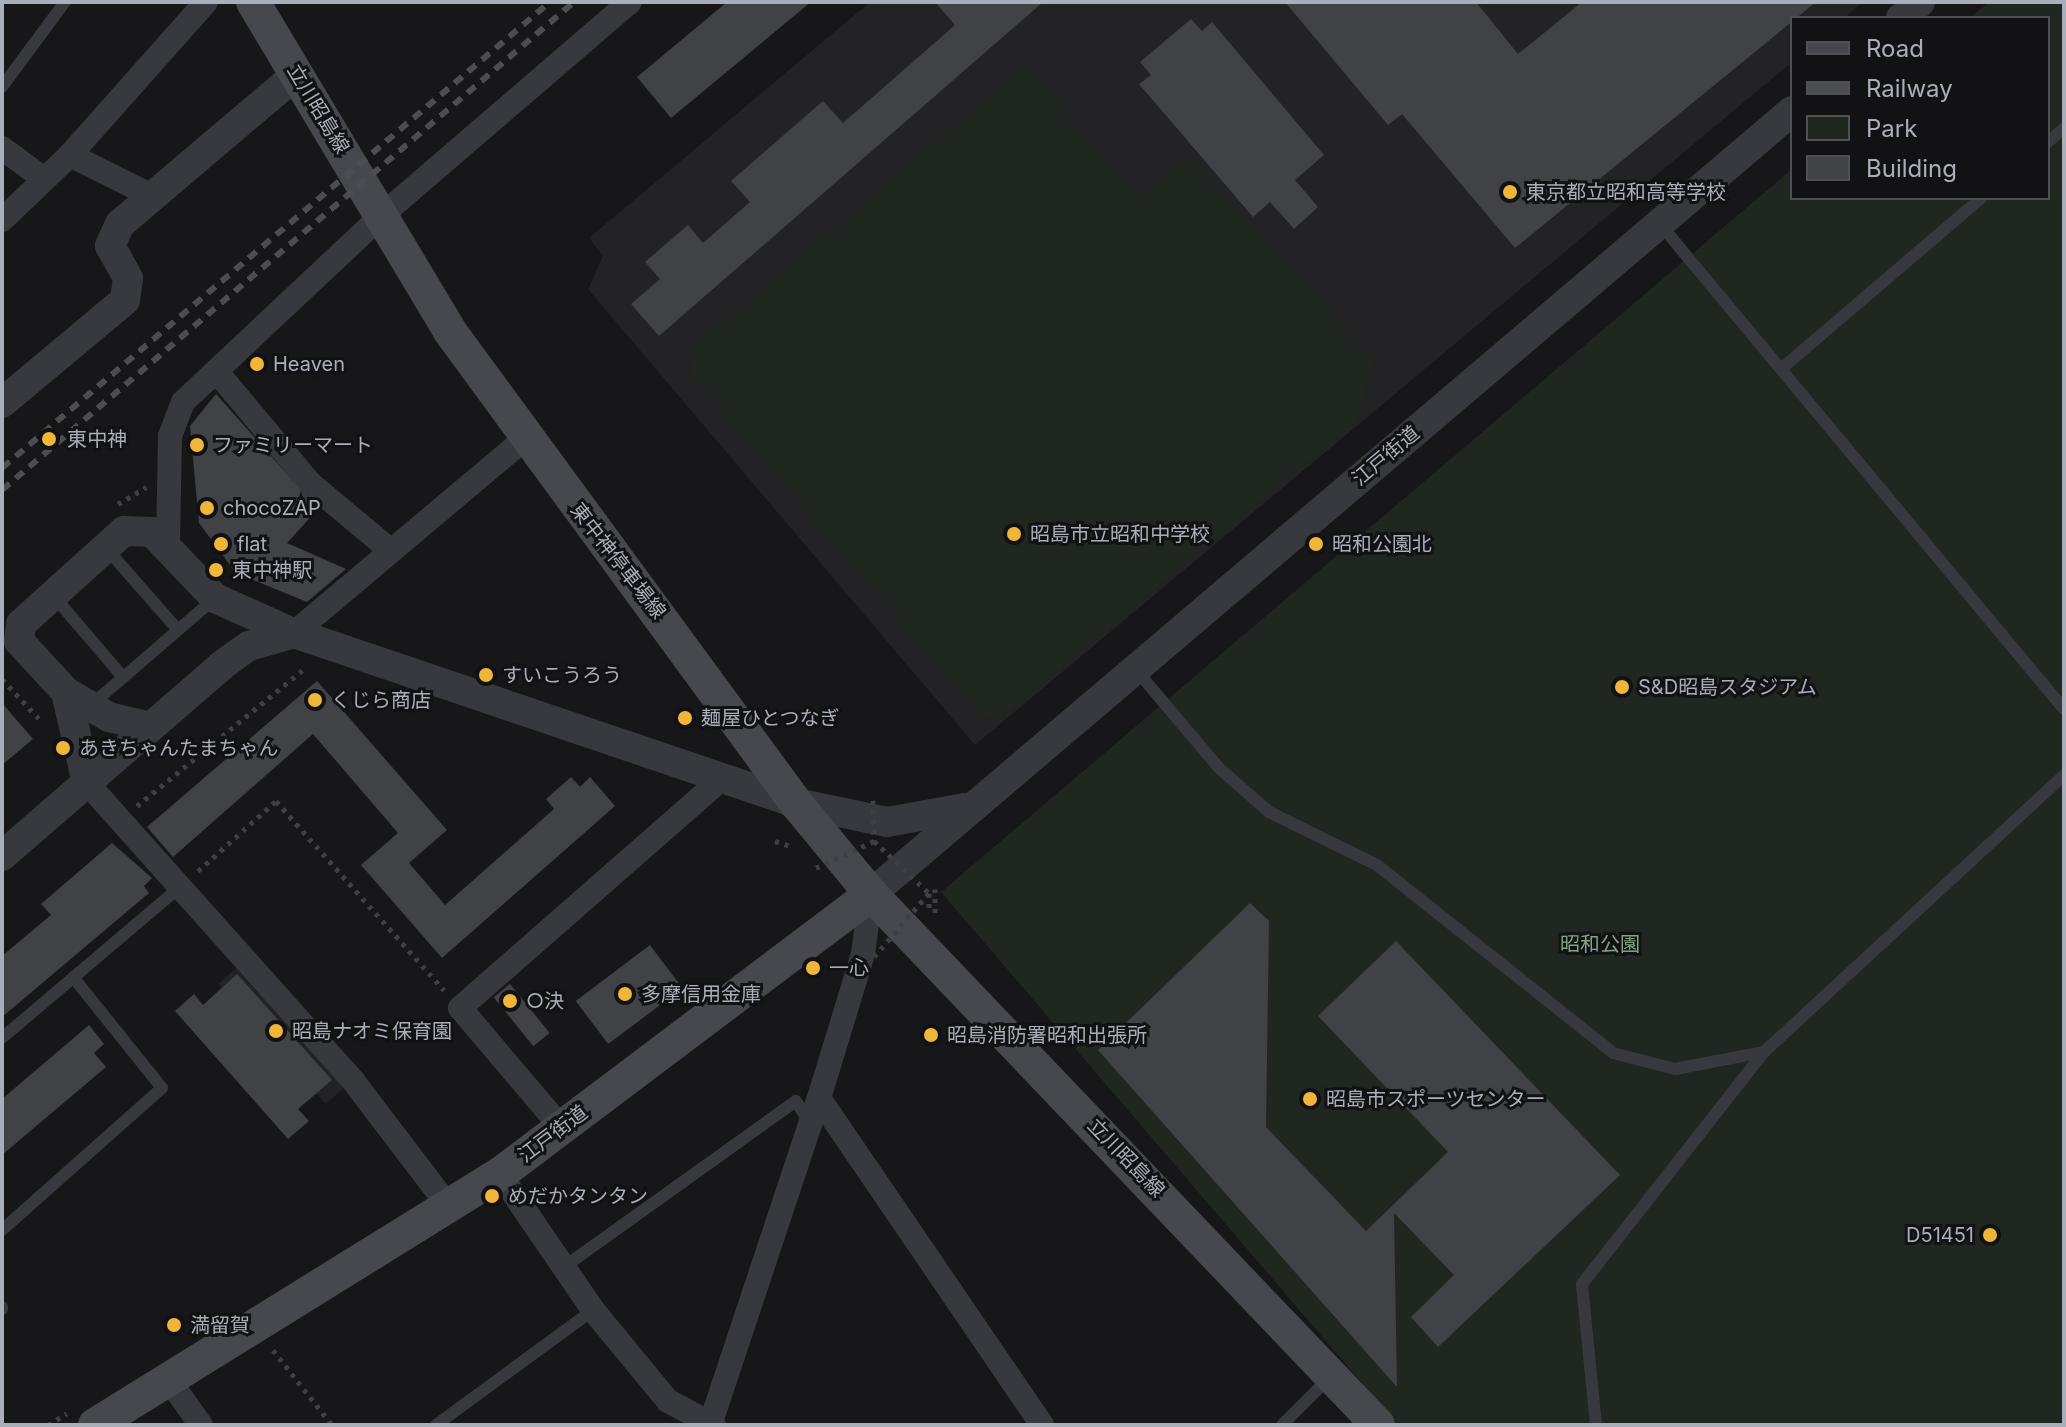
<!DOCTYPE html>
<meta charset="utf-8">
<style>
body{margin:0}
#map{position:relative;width:2066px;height:1427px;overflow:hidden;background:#171719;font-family:Inter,"Noto Sans JP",sans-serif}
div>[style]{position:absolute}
.built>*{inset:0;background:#232326;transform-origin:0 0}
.green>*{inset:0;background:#1f2720}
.building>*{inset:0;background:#414246;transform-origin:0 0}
.path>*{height:5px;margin-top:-2.5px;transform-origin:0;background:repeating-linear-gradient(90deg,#3e4045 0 4px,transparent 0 10px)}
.service>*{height:12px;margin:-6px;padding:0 6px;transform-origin:6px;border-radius:6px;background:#38393e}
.minor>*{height:24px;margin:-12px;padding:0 12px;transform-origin:12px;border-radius:12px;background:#38393e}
.tertiary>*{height:30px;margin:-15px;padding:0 15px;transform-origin:15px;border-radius:15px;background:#38393e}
.secondary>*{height:34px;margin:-17px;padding:0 17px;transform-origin:17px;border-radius:17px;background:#46484e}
.rail>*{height:6px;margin-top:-3px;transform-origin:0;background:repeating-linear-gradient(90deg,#4b4d53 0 10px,transparent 0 18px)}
.path-bridge>*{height:5px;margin-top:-2.5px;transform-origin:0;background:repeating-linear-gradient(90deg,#3e4045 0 4px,transparent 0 10px)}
.dots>*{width:22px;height:22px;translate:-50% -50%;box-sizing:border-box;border:4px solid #121214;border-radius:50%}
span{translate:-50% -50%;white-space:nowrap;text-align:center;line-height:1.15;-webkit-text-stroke:6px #121214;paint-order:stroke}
.street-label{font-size:20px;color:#a9aeb9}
.poi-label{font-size:20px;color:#a9aeb9}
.left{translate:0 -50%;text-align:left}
.right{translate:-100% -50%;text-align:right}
.park-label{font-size:20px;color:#81a484}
.frame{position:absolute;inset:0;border:4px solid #a9aeb9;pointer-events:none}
.legend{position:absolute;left:1790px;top:16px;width:260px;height:184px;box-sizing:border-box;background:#121214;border:2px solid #4e5056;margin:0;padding:10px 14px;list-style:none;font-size:24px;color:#a9aeb9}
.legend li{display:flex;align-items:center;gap:16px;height:40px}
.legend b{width:40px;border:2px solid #4e5056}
</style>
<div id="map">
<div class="built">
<i style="clip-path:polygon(870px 2px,1863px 2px,1844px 18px,1792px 18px,1792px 62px,975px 745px,588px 289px,603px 256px,589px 238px)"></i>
<i style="left:236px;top:968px;width:161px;height:24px;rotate:48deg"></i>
</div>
<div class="green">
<i style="clip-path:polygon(1989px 2px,2064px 2px,2064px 1425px,1398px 1425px,941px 892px,1792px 169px,1792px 198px,2048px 198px,2048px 18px,1970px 18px)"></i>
<i style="clip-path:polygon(1026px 65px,1136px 198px,1188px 155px,1373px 360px,1357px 421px,996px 721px,975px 710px,690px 374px,695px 347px)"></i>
</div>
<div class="building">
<i style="clip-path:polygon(727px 2px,811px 2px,671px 118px,637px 77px)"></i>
<i style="clip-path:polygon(935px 2px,1043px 2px,659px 336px,631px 304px,660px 279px,645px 262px,688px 225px,703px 243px,750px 202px,731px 181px,823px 101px,843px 123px,955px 25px)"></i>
<i style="clip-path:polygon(1285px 2px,1476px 2px,1518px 54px,1582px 2px,1816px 2px,1515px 248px,1402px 114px,1388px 125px)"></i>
<i style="clip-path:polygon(1191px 19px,1202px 31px,1212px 22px,1324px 155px,1295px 180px,1318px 207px,1294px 229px,1270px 202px,1253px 217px,1139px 84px,1151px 75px,1140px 62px)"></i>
<i style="clip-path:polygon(216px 394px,318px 509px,287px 543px,346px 569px,307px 602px,236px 573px,199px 523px,190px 426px)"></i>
<i style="clip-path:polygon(317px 681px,447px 830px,409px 863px,445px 905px,554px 809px,546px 799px,571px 777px,580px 787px,590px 777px,615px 806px,442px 958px,361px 865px,398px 833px,313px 734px,173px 857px,147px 827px)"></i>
<i style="clip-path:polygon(2px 703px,33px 739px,2px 765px)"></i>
<i style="clip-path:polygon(112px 843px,152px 878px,144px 886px,149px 893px,2px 1017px,2px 956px,51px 915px,41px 904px)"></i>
<i style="clip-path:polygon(1250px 903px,1269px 921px,1266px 1127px,1366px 1231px,1448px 1152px,1318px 1016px,1396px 941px,1620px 1175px,1438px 1347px,1411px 1317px,1454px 1275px,1394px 1213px,1397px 1387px,1098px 1050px)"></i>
<i style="left:650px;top:945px;width:54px;height:93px;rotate:53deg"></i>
<i style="clip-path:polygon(237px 974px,332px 1080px,298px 1109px,309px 1121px,288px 1139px,175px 1011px,194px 994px,203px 1005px)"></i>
<i style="left:510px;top:984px;width:63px;height:21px;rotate:51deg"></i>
<i style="clip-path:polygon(89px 1025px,104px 1044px,94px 1053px,106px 1067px,2px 1155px,2px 1099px)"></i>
</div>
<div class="path">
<i style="left:118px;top:504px;width:33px;rotate:-31deg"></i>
<i style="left:2px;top:679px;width:60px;rotate:47deg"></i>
<i style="left:137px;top:806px;width:216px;rotate:-39.4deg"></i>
<i style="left:775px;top:841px;width:19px;rotate:18deg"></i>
<i style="left:198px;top:871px;width:105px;rotate:-41.9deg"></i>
<i style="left:276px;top:801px;width:253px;rotate:48.4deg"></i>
<i style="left:935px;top:889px;width:27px;rotate:90deg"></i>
<i style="left:929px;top:893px;width:17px;rotate:90deg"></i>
<i style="left:273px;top:1350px;width:95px;rotate:51.8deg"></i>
<i style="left:48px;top:1425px;width:22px;rotate:-32deg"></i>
</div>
<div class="service">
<i style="left:2px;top:87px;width:106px;rotate:-53.5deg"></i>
<i style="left:2048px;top:142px;width:21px;rotate:-41deg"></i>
<i style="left:1660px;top:224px;width:631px;rotate:50.21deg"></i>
<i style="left:1781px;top:369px;width:263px;rotate:-40.5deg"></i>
<i style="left:106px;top:548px;width:109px;rotate:48.7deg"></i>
<i style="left:52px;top:594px;width:109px;rotate:49.5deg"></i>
<i style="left:1137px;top:671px;width:127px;rotate:49.8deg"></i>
<i style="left:1219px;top:768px;width:67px;rotate:41.3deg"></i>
<i style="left:1269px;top:812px;width:120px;rotate:26.1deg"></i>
<i style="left:1377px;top:865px;width:302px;rotate:38.5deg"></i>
<i style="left:1613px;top:1053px;width:64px;rotate:14.5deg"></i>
<i style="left:1675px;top:1069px;width:91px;rotate:-10.8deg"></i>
<i style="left:1764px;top:1052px;width:408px;rotate:-42.7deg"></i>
<i style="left:90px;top:706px;width:165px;rotate:-40.8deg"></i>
<i style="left:2px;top:1038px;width:233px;rotate:-40.3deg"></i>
<i style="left:2px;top:1230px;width:214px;rotate:-41.6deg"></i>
<i style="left:162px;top:1088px;width:142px;rotate:-128.7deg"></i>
<i style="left:564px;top:1267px;width:285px;rotate:-35.6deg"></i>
<i style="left:796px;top:1101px;width:27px;rotate:59deg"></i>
<i style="left:2px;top:1307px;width:2px;rotate:90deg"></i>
<i style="left:436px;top:1425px;width:195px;rotate:-36.2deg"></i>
<i style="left:1282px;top:1425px;width:69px;rotate:-45deg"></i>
<i style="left:1596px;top:1425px;width:142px;rotate:-95.7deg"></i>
<i style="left:1582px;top:1284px;width:295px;rotate:-51.9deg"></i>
</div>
<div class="minor">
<i style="left:2px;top:148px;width:52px;rotate:36.4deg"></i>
<i style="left:70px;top:155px;width:94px;rotate:26.6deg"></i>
<i style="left:2px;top:220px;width:94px;rotate:-43.7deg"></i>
<i style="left:70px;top:155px;width:205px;rotate:-48.4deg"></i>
<i style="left:217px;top:372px;width:146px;rotate:50deg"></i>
<i style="left:311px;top:484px;width:103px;rotate:39.9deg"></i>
<i style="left:168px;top:543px;width:107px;rotate:-88.9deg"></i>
<i style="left:170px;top:436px;width:36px;rotate:-69deg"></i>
<i style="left:183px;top:402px;width:272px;rotate:-43.2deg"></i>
<i style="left:381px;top:216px;width:328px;rotate:-40.7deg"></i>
<i style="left:294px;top:633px;width:301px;rotate:-40.1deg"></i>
<i style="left:87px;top:783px;width:401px;rotate:48.2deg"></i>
<i style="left:354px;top:1082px;width:158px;rotate:52.7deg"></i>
<i style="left:819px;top:1098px;width:396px;rotate:55.7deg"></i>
<i style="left:561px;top:1127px;width:156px;rotate:-130.3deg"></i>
<i style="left:460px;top:1008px;width:343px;rotate:-41.2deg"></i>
<i style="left:500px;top:1174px;width:165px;rotate:55.6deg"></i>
<i style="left:593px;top:1310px;width:118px;rotate:50.5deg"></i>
<i style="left:668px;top:1401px;width:52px;rotate:27.6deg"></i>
<i style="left:169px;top:1380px;width:55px;rotate:54.6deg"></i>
<i style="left:710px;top:1425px;width:345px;rotate:-71.6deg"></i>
<i style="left:819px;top:1098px;width:151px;rotate:-73deg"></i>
<i style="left:863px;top:954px;width:61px;rotate:-82.4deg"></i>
</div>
<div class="tertiary">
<i style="left:1901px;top:18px;width:25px;rotate:-40deg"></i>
<i style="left:2px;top:403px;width:160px;rotate:-39.9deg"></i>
<i style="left:125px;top:300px;width:22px;rotate:-82deg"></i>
<i style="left:128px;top:278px;width:37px;rotate:-119deg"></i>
<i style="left:110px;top:246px;width:24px;rotate:-66deg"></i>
<i style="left:120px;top:224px;width:232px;rotate:-40.3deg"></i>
<i style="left:66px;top:692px;width:50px;rotate:30.2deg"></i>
<i style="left:109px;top:717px;width:42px;rotate:13.7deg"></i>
<i style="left:87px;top:783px;width:93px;rotate:-103deg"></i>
<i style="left:66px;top:692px;width:69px;rotate:-132.7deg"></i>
<i style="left:19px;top:641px;width:17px;rotate:-83deg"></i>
<i style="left:21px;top:624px;width:139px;rotate:-42.1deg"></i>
<i style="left:124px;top:531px;width:28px;rotate:2deg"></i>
<i style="left:152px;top:532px;width:91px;rotate:46.3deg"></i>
<i style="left:215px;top:598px;width:85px;rotate:24.2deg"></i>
<i style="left:2px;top:856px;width:290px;rotate:-40.9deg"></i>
<i style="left:221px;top:666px;width:34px;rotate:-36deg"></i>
<i style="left:249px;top:646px;width:47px;rotate:-16.1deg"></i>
<i style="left:294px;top:633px;width:530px;rotate:18.71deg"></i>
<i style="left:796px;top:803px;width:93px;rotate:11.8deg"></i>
<i style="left:887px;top:822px;width:79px;rotate:-10.2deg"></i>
<i style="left:871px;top:894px;width:1209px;rotate:-40.37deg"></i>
</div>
<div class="secondary">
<i style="left:253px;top:2px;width:382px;rotate:59.1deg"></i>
<i style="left:449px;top:330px;width:587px;rotate:53.74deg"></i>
<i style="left:796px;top:803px;width:118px;rotate:50.5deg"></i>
<i style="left:871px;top:894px;width:734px;rotate:46.32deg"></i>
<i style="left:95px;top:1425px;width:476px;rotate:-31.8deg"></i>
<i style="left:500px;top:1174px;width:465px;rotate:-37deg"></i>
</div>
<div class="rail">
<i style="left:2px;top:468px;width:719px;rotate:-40.38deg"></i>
<i style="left:2px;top:490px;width:752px;rotate:-40.47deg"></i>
</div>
<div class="path-bridge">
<i style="left:873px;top:800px;width:41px;rotate:88.6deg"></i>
<i style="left:816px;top:868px;width:64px;rotate:-25deg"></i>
<i style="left:874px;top:841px;width:76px;rotate:43.4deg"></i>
<i style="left:929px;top:893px;width:84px;rotate:130.7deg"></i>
</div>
<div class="dots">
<i style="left:1510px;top:192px;background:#f0b639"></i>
<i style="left:257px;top:364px;background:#f0b639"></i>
<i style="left:49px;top:439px;background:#f0b639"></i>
<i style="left:197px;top:445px;background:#f0b639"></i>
<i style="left:207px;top:508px;background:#f0b639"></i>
<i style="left:1014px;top:534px;background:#f0b639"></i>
<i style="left:221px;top:544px;background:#f0b639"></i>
<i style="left:1316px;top:544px;background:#f0b639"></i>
<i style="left:216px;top:570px;background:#f0b639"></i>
<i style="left:486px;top:675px;background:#f0b639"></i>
<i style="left:1622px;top:687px;background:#f0b639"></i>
<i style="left:315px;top:700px;background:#f0b639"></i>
<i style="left:685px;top:718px;background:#f0b639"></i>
<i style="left:63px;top:748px;background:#f0b639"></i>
<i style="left:813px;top:968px;background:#f0b639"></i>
<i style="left:625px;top:994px;background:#f0b639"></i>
<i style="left:510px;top:1001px;background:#f0b639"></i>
<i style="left:276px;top:1031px;background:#f0b639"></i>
<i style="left:931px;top:1035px;background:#f0b639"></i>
<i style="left:1310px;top:1099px;background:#f0b639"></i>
<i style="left:492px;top:1196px;background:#f0b639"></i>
<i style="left:1990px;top:1235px;background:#f0b639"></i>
<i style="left:174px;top:1325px;background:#f0b639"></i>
</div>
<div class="street-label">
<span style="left:318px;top:109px;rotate:59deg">立川昭島線</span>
<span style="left:1386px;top:456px;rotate:-40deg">江戸街道</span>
<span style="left:618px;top:561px;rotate:52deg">東中神停車場線</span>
<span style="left:553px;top:1134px;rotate:-37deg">江戸街道</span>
<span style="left:1126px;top:1158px;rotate:46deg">立川昭島線</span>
</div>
<div class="poi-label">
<span class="left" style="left:1526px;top:192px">東京都立昭和高等学校</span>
<span class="left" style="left:273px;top:364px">Heaven</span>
<span class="left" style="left:67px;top:439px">東中神</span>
<span class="left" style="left:213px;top:445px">ファミリーマート</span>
<span class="left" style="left:223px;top:508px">chocoZAP</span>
<span class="left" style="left:1030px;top:534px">昭島市立昭和中学校</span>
<span class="left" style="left:237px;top:544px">flat</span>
<span class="left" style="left:1332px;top:544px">昭和公園北</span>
<span class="left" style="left:232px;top:570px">東中神駅</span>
<span class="left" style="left:502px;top:675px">すいこうろう</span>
<span class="left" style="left:1638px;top:687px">S&amp;D昭島スタジアム</span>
<span class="left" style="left:331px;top:700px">くじら商店</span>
<span class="left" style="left:701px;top:718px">麺屋ひとつなぎ</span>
<span class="left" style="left:79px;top:748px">あきちゃんたまちゃん</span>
<span class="left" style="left:829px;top:968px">一心</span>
<span class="left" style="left:641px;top:994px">多摩信用金庫</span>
<span class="left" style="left:526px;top:1001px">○決</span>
<span class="left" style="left:292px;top:1031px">昭島ナオミ保育園</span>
<span class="left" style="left:947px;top:1035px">昭島消防署昭和出張所</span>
<span class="left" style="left:1326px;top:1099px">昭島市スポーツセンター</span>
<span class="left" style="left:508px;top:1196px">めだかタンタン</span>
<span class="right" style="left:1974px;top:1235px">D51451</span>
<span class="left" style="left:190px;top:1325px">満留賀</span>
</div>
<div class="park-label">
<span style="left:1600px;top:944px">昭和公園</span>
</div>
<div class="frame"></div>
<ul class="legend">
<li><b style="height:10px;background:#46484e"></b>Road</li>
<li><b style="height:10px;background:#4b4d53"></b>Railway</li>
<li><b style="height:22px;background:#1f2720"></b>Park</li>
<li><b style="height:22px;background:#414246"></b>Building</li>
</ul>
</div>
